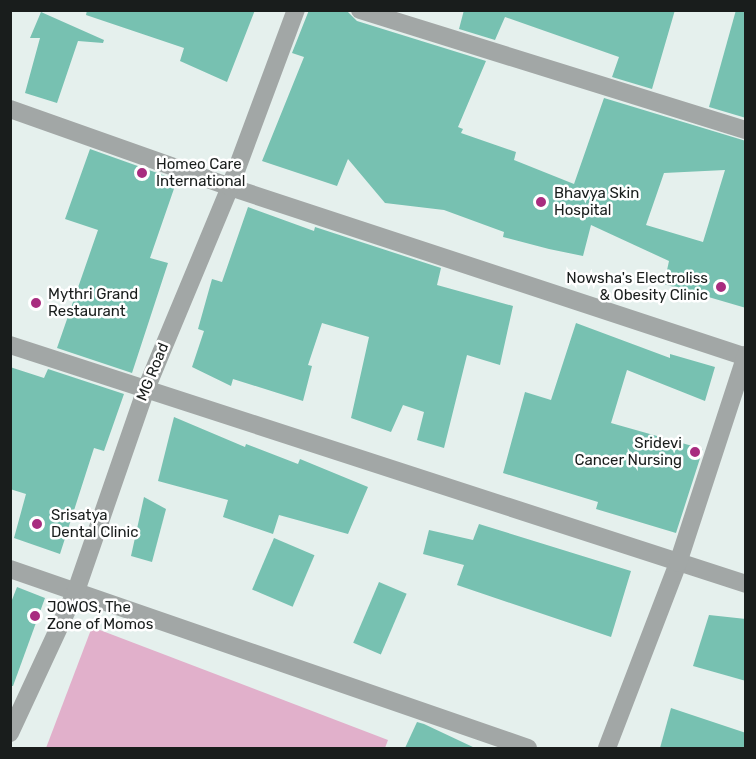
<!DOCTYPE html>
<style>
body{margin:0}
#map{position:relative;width:756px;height:759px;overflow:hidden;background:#e5f0ed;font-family:Rubik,sans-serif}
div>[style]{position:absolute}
.green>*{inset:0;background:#e1b0cb}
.building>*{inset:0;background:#77c1b1;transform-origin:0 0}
.minor>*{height:18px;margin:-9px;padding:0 9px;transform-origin:9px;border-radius:9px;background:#a2a7a6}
.dots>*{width:16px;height:16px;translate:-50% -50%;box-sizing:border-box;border:3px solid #fff;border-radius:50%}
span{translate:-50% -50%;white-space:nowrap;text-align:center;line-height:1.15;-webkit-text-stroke:5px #fff;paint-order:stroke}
.poi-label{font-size:15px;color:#191d1c}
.left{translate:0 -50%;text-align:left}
.right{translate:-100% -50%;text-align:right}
.street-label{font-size:15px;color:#191d1c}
.frame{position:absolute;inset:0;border:12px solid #191d1c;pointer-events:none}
</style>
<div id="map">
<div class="green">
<i style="clip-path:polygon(92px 627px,388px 740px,385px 748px,46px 748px)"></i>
</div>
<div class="building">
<i style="clip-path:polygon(87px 10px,255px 10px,227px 82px,180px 61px,184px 48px,86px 15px)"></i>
<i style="clip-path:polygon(evenodd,309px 10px,346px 10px,357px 21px,486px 61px,458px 127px,463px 129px,461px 133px,516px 152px,514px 160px,574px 184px,604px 98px,746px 141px,746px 308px,664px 284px,669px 261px,591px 225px,583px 256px,549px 249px,503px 237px,504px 232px,444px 210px,385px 203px,348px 159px,337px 186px,262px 161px,304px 57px,292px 53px,309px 10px,725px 170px,703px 242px,646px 225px,664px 173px,725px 170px)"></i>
<i style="clip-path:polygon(464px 10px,675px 10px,652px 89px,612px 77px,619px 57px,505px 17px,495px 40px,459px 29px)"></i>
<i style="clip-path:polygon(736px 10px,746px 10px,746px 118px,709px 107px)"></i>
<i style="clip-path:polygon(41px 12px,104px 40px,103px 43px,78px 41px,57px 103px,25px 93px,40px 38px,30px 38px)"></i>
<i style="clip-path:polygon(90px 149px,177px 180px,150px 258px,168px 263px,132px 373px,57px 348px,98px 230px,65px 219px)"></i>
<i style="clip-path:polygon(248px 207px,314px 231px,315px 227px,441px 268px,437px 285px,513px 306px,500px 365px,467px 355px,444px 448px,417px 440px,424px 412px,403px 405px,391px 432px,351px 418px,369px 337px,322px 323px,308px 365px,312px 366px,303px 401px,233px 379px,231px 386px,192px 367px,204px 331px,198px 329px,212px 279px,222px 282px)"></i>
<i style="clip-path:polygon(576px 323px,670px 358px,670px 354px,715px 367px,705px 401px,627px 370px,611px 423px,703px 449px,676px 533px,596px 509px,598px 502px,503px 473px,525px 392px,551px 400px)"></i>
<i style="clip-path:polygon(10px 367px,44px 378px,48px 369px,124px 394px,104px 451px,94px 448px,60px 554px,14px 538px,26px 494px,10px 489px)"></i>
<i style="clip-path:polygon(174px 417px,245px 447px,246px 444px,298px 464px,300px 459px,368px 487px,348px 534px,279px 515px,273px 534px,223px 517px,228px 500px,158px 481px)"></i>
<i style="clip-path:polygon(144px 497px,166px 509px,152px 562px,131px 556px)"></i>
<i style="clip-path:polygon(479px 524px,631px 571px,611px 637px,457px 585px,464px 565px,423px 554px,429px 530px,473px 540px)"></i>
<i style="left:274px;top:538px;width:44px;height:56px;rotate:23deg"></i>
<i style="left:379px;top:582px;width:30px;height:66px;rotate:23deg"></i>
<i style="clip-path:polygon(17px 587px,45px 598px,13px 686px,10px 686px,10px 605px)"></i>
<i style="clip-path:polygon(709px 615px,746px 619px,746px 681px,693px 666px)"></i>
<i style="clip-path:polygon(671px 708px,746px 733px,746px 748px,660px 748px)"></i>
<i style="clip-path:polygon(417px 722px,424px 724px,475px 748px,405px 748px)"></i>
</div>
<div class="minor">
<i style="left:360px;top:10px;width:404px;rotate:17.3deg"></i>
<i style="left:10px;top:109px;width:233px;rotate:19.5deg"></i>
<i style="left:230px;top:187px;width:543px;rotate:18.23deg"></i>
<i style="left:10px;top:345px;width:774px;rotate:17.99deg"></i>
<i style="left:10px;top:569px;width:548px;rotate:19.06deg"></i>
<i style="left:10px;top:733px;width:157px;rotate:-65.1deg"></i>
<i style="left:76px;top:591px;width:214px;rotate:-70.9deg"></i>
<i style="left:146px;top:389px;width:219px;rotate:-67.4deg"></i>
<i style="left:230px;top:187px;width:189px;rotate:-69.6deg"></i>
<i style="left:607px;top:748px;width:198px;rotate:-69deg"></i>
<i style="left:678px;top:563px;width:219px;rotate:-71.9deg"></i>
</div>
<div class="dots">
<i style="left:142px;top:173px;background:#a82c7f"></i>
<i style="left:541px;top:202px;background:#a82c7f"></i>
<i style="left:721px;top:287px;background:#a82c7f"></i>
<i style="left:36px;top:303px;background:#a82c7f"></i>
<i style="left:695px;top:452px;background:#a82c7f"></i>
<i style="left:37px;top:524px;background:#a82c7f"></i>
<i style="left:35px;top:616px;background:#a82c7f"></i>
</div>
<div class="poi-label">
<span class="left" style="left:156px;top:173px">Homeo Care<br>International</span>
<span class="left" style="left:554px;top:202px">Bhavya Skin<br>Hospital</span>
<span class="right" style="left:708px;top:287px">Nowsha's Electroliss<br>&amp; Obesity Clinic</span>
<span class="left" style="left:48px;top:303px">Mythri Grand<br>Restaurant</span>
<span class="right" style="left:682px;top:452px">Sridevi<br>Cancer Nursing</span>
<span class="left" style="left:51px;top:524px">Srisatya<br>Dental Clinic</span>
<span class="left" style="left:47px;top:616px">JOWOS, The<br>Zone of Momos</span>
</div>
<div class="street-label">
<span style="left:153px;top:372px;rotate:-68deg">MG Road</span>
</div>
<div class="frame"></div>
</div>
